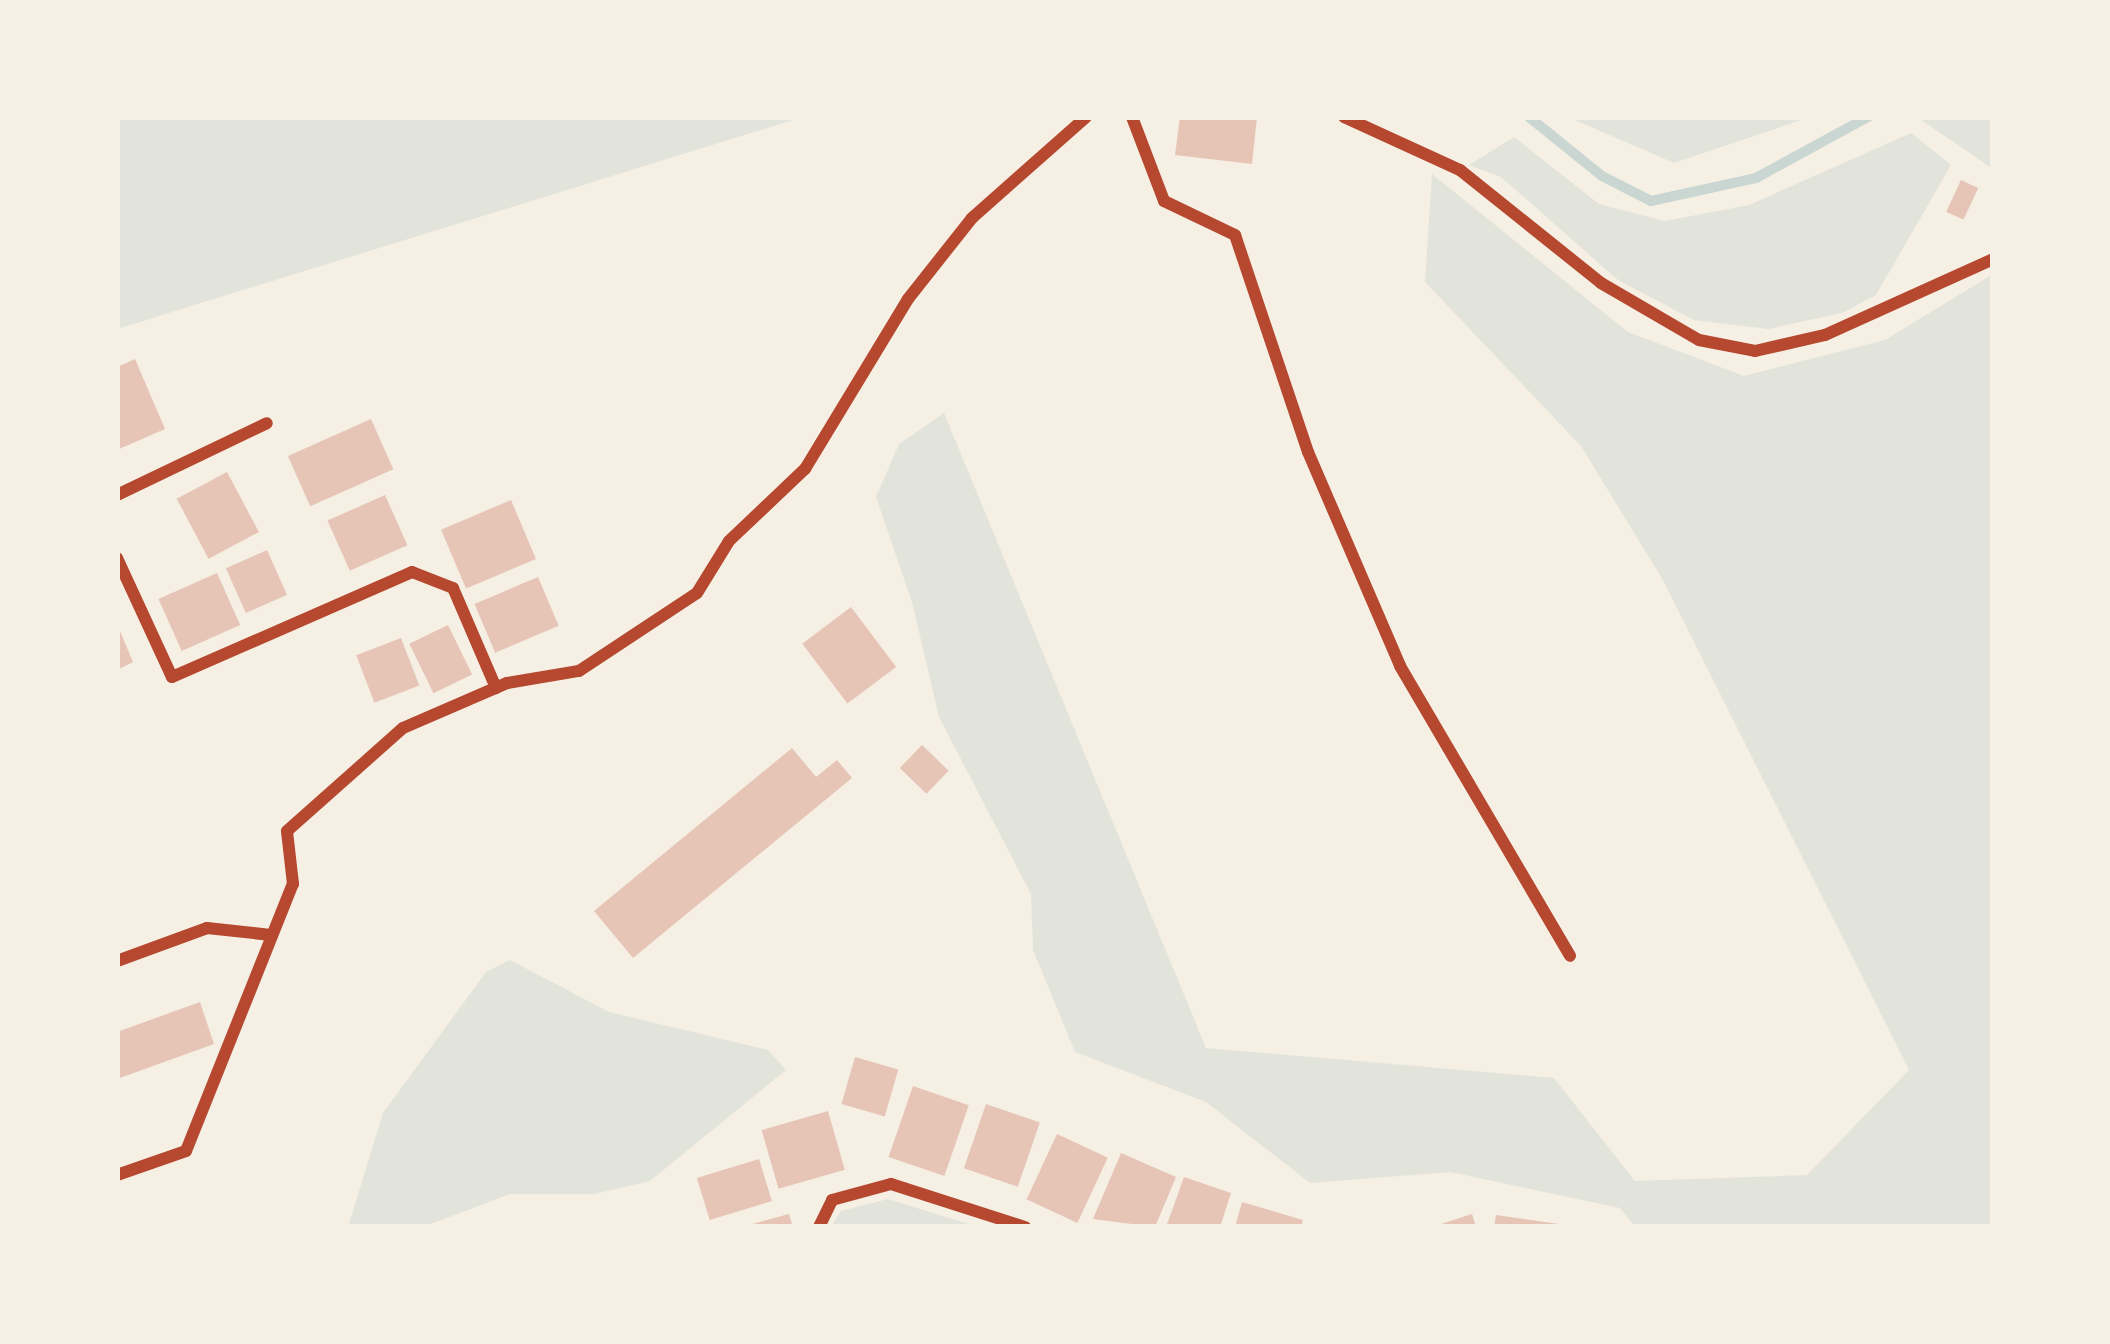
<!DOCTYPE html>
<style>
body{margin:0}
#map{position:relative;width:2110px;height:1344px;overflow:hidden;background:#f6efe4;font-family:Signika,sans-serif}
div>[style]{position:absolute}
.green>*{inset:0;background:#e2e4dc}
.stream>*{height:10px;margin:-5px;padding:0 5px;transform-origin:5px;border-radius:5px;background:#c9d6d2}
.building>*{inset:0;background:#e6c5b7;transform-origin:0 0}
.path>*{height:6px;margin:-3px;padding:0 3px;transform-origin:3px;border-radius:3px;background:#b5482f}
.minor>*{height:12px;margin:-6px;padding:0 6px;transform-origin:6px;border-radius:6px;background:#b5482f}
span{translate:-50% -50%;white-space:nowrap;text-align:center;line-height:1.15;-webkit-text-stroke:12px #f6efe4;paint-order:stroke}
.frame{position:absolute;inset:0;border:120px solid #f6efe4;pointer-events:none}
</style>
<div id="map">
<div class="green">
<i style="clip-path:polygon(117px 117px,803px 117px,117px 329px)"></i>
<i style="clip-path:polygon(1568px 117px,1810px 117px,1674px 163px)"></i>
<i style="clip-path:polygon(1917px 117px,1993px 117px,1993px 266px,1990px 167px)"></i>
<i style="clip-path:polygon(1911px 133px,1951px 165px,1876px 295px,1842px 313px,1768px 329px,1694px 320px,1618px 280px,1501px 177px,1469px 165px,1514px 137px,1599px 204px,1665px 221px,1749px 205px)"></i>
<i style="clip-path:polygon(1432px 174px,1628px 332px,1744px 376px,1885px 340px,1993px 274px,1993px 1227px,1635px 1227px,1620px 1208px,1450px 1172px,1310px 1183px,1206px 1102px,1075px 1052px,1033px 950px,1031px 894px,939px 717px,912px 602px,876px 497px,899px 444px,944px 413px,1206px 1048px,1554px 1078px,1635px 1181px,1807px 1175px,1909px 1070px,1664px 582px,1581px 446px,1425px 282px)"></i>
<i style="clip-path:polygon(510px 960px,609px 1012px,768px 1050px,786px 1070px,650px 1181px,595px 1194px,510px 1194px,423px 1227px,348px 1227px,383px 1113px,486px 972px)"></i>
<i style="clip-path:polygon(888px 1199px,978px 1227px,831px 1227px,841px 1211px)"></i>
</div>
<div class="stream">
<i style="left:1529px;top:117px;width:94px;rotate:38.9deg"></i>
<i style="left:1602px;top:176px;width:55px;rotate:27deg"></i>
<i style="left:1651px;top:201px;width:107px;rotate:-12.4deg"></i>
<i style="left:1756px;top:178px;width:128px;rotate:-28.6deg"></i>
</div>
<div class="building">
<i style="clip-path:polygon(1180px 117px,1257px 117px,1252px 164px,1175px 155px)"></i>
<i style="left:1961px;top:180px;width:19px;height:35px;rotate:25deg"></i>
<i style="clip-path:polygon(135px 359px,165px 429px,117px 450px,117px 367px)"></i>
<i style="left:371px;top:419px;width:55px;height:91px;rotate:66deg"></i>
<i style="left:227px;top:472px;width:68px;height:57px;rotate:62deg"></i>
<i style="left:385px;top:495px;width:55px;height:63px;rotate:66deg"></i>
<i style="left:511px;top:500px;width:64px;height:76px;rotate:67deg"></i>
<i style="left:267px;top:550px;width:49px;height:45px;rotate:66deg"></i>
<i style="left:217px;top:573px;width:57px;height:64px;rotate:66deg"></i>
<i style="left:538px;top:577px;width:53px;height:69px;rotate:67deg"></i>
<i style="left:851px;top:607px;width:75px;height:61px;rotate:53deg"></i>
<i style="clip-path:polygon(117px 624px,133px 662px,117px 670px)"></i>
<i style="left:448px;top:625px;width:55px;height:43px;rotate:64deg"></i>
<i style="left:401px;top:638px;width:51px;height:48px;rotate:69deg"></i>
<i style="left:922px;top:745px;width:37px;height:32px;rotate:44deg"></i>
<i style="clip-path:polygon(792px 748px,816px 777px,837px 760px,852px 778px,633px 958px,594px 911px)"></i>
<i style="clip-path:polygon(200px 1002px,214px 1044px,117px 1079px,117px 1032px)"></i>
<i style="left:855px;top:1057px;width:45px;height:49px;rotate:16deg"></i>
<i style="left:913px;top:1086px;width:59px;height:75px;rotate:19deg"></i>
<i style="left:986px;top:1104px;width:57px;height:68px;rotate:19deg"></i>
<i style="left:828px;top:1111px;width:61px;height:69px;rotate:74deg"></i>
<i style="left:1057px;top:1134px;width:56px;height:72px;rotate:25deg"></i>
<i style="clip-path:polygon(1121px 1153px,1176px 1177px,1155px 1227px,1093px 1219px)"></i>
<i style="left:759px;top:1159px;width:44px;height:65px;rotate:73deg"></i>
<i style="clip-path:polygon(1184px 1177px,1231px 1193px,1220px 1227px,1166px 1227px)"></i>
<i style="clip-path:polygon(1242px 1202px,1303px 1220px,1301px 1227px,1235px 1227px)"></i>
<i style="clip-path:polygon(789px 1214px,793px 1227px,745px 1227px,745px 1226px)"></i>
<i style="clip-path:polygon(1472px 1214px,1476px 1227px,1435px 1227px,1435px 1226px)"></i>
<i style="clip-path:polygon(1496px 1215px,1559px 1224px,1559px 1227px,1494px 1227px)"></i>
</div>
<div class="path">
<i style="left:477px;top:1227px;width:49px"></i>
</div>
<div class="minor">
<i style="left:1132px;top:117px;width:90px;rotate:69.1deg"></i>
<i style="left:1164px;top:201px;width:79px;rotate:25.6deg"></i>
<i style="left:1235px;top:235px;width:229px;rotate:71.4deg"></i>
<i style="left:1308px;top:452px;width:233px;rotate:66.7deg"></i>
<i style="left:1400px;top:666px;width:336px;rotate:59.6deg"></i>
<i style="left:1344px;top:117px;width:128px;rotate:24.6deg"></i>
<i style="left:1460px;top:170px;width:181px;rotate:38.7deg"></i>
<i style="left:1601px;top:283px;width:113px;rotate:30.2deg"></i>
<i style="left:1699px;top:340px;width:57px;rotate:11.1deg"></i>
<i style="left:1755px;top:351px;width:72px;rotate:-12.9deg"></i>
<i style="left:1825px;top:335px;width:184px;rotate:-24.3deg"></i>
<i style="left:117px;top:495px;width:166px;rotate:-25.6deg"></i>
<i style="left:117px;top:558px;width:131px;rotate:65.2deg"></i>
<i style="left:172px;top:677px;width:262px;rotate:-23.6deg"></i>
<i style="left:412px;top:572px;width:44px;rotate:21.3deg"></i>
<i style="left:453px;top:588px;width:109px;rotate:66.7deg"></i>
<i style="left:117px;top:961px;width:96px;rotate:-20.1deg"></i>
<i style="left:207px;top:928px;width:64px;rotate:6.2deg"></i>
<i style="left:117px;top:1175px;width:73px;rotate:-19.2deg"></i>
<i style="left:186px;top:1151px;width:288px;rotate:-68.2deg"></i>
<i style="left:293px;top:884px;width:53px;rotate:-96.5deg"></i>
<i style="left:287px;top:831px;width:155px;rotate:-41.6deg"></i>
<i style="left:403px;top:728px;width:113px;rotate:-23.4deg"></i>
<i style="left:507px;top:683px;width:73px;rotate:-9.5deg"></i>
<i style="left:579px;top:671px;width:141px;rotate:-33.5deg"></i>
<i style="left:697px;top:593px;width:61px;rotate:-58.4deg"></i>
<i style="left:729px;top:541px;width:105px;rotate:-43.5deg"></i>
<i style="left:805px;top:469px;width:199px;rotate:-58.8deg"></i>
<i style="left:908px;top:299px;width:103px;rotate:-51.7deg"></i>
<i style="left:972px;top:218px;width:152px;rotate:-41.5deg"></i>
<i style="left:819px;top:1227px;width:30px;rotate:-64deg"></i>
<i style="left:832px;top:1200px;width:61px;rotate:-15.2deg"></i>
<i style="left:891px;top:1184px;width:141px;rotate:17.8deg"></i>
</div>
<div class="frame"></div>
</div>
